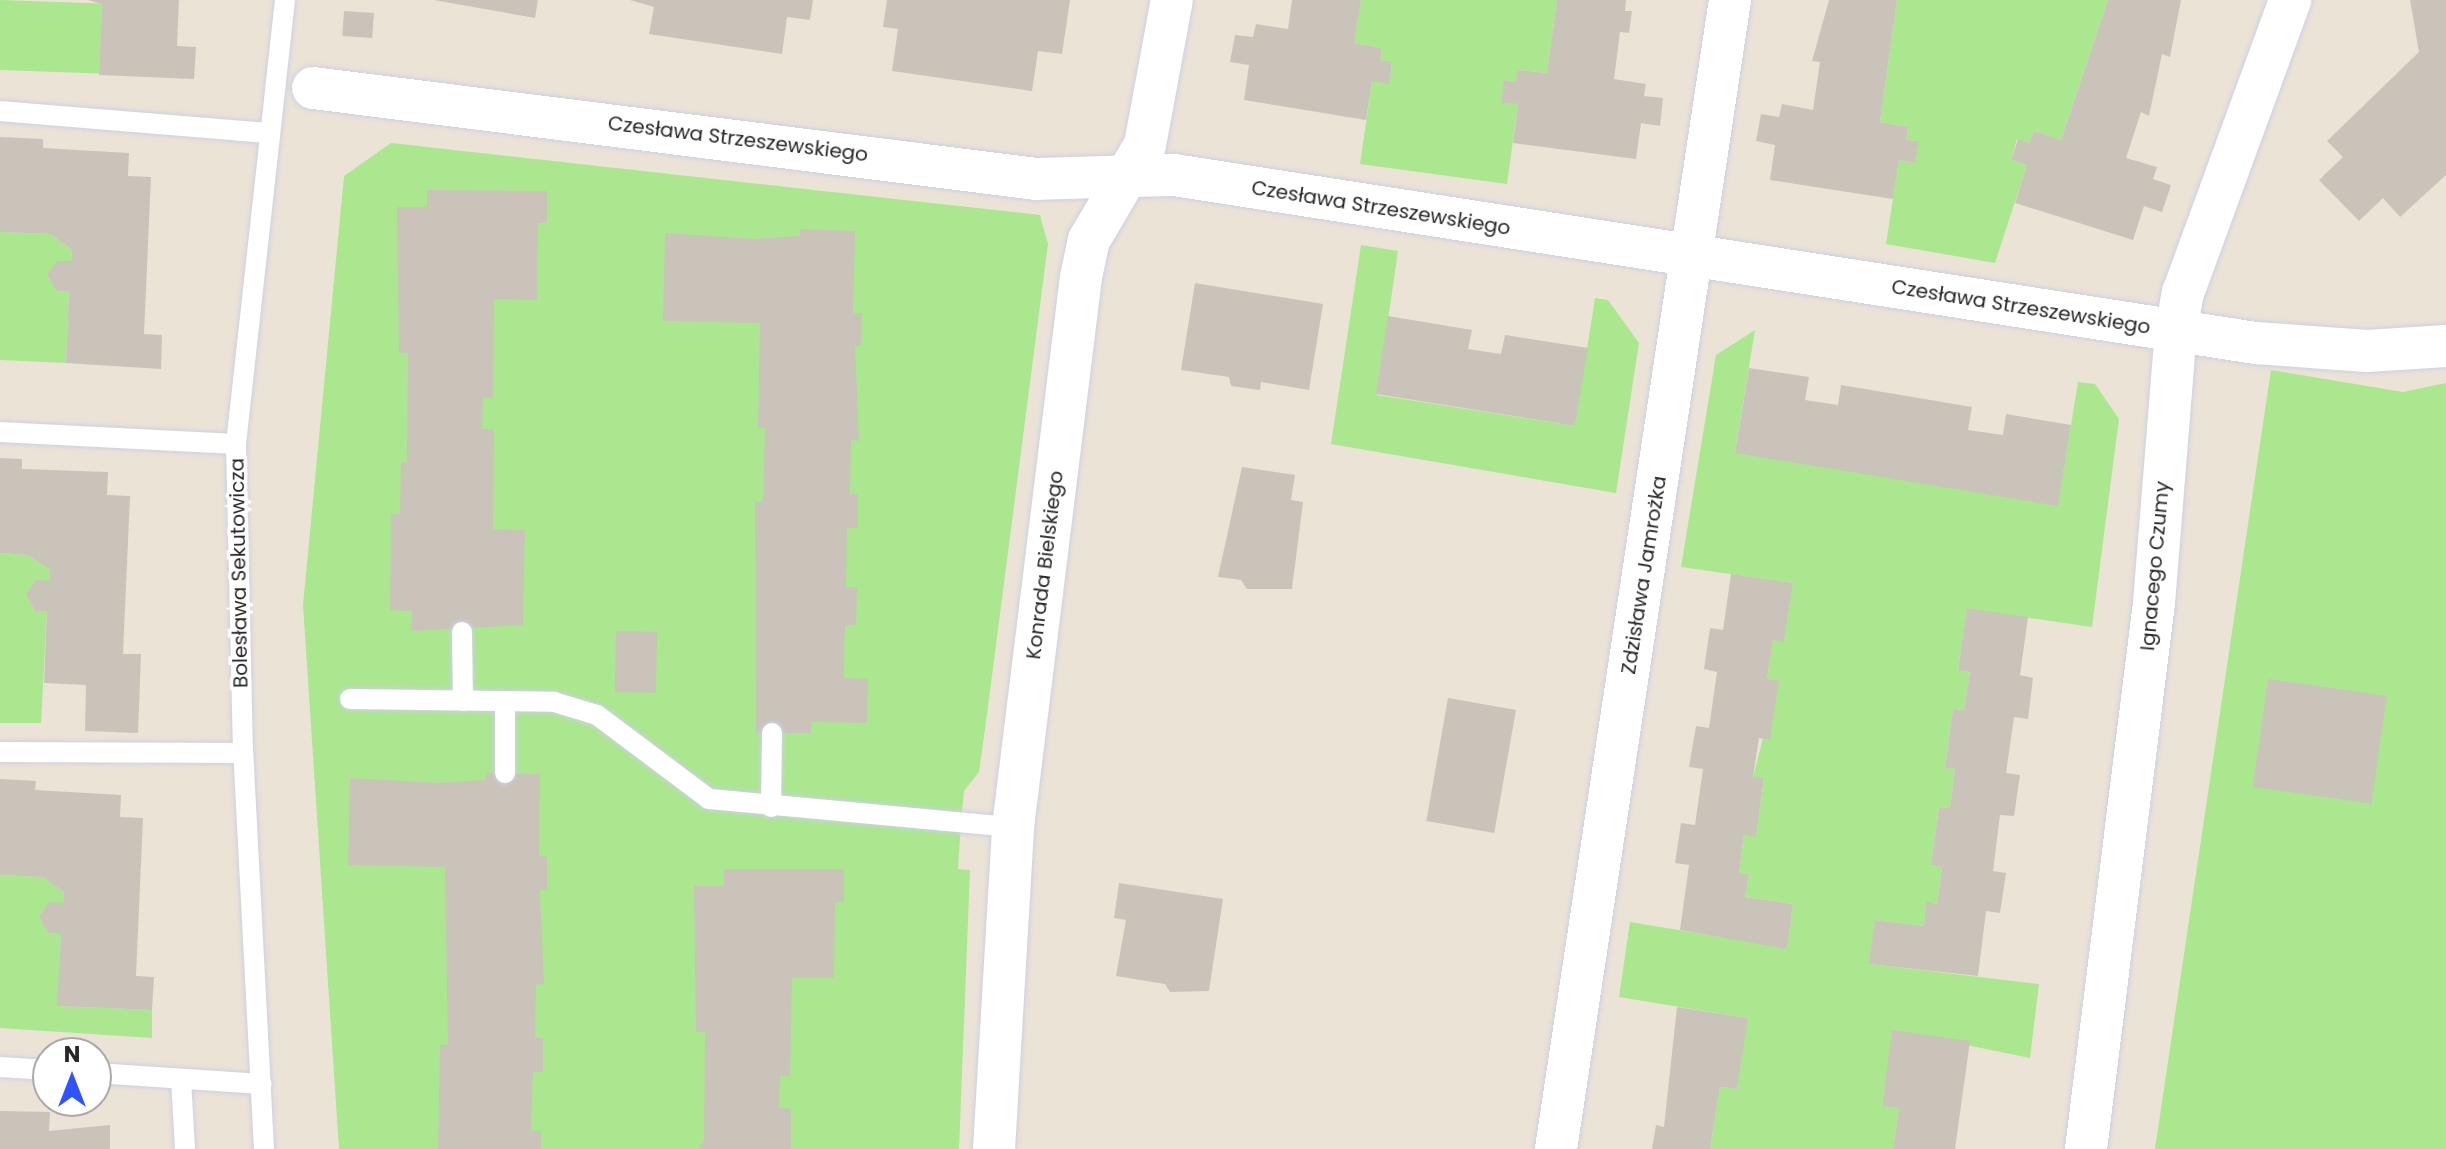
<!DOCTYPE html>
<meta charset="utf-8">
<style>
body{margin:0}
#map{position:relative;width:2446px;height:1149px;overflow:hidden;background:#ece3d7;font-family:Poppins,sans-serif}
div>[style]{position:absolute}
.green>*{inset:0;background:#abe78f;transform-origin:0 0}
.building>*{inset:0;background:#c9c3ba;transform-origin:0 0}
.roads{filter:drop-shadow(0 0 2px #cdd0e2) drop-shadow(0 0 2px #cdd0e2)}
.lane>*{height:20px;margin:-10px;padding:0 10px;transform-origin:10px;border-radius:10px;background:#fff}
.street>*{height:42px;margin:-21px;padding:0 21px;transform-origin:21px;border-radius:21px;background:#fff}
span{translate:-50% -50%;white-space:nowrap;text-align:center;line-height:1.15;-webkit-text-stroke:7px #fff;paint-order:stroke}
.street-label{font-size:20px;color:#272727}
.north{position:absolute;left:32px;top:1037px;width:80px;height:80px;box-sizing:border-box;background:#fff;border:2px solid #a9a9a9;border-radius:50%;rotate:0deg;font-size:22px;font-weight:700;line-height:32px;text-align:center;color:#272727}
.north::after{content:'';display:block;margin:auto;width:28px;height:36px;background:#3152ff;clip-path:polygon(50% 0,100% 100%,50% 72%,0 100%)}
</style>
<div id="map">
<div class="green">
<i style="left:0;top:0;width:102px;height:70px;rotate:2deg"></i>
<i style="clip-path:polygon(1361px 0,1557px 0,1547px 73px,1519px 70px,1516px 82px,1505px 80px,1501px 102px,1518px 104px,1507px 184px,1360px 164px,1372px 81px,1389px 83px,1392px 63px,1380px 60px,1382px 48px,1354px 43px)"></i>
<i style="clip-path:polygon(1897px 0,2108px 0,2061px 140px,2034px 131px,2029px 143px,2017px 139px,2011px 160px,2027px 165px,1995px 263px,1886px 244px,1899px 160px,1915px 163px,1918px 141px,1906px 140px,1908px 127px,1880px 122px)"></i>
<i style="clip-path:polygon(391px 143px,1040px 215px,1048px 244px,986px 722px,979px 772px,964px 791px,961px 822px,958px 869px,970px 870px,959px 1149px,339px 1149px,303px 605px,344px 176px)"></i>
<i style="clip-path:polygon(0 232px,50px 234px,72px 250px,71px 261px,47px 275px,56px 291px,69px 292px,66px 363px,0 360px)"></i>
<i style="clip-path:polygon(1361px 245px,1398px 251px,1377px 395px,1575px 426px,1595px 298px,1608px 300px,1639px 343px,1616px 493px,1331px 444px)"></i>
<i style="clip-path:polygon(1755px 330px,1735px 452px,2058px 505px,2078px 382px,2095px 384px,2119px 419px,2092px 627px,1967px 609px,1958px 669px,1970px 672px,1964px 710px,1953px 709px,1945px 768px,1955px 769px,1950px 808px,1939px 807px,1931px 865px,1942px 867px,1937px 904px,1926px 903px,1924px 926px,1875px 920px,1870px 964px,2039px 984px,2030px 1058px,1893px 1030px,1882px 1105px,1899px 1108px,1893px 1149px,1710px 1149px,1720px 1087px,1737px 1089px,1747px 1018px,1619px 997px,1630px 922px,1787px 948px,1793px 904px,1745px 897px,1749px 874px,1739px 873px,1744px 835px,1756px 836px,1764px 779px,1753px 777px,1778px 680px,1767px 679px,1773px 640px,1784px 641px,1793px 583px,1681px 567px,1716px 355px)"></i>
<i style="clip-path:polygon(2271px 370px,2403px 392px,2446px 383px,2446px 1149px,2155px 1149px)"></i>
<i style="clip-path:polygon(0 553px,28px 555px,50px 570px,50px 581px,26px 595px,35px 611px,47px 611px,41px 723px,0 723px)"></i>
<i style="clip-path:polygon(0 875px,42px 877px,64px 892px,63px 903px,39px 917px,48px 933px,61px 934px,58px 1006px,152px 1010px,152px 1038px,0 1028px)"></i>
</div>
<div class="building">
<i style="clip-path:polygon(88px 0,179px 0,177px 46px,196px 47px,194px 79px,99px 75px,102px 4px)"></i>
<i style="clip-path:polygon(434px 0,538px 0,535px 18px)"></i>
<i style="clip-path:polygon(630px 0,813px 0,810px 20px,787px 17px,782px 54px,649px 34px,654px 7px)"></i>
<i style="clip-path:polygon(887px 0,1070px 0,1062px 54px,1038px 51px,1032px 91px,892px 71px,898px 29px,883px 27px)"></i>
<i style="clip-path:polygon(1292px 0,1361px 0,1354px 43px,1382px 48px,1380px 60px,1392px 62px,1389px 84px,1372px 81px,1366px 120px,1244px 100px,1249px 65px,1230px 62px,1235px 35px,1253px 37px,1256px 24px,1288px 29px)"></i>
<i style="clip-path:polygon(1557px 0,1626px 0,1625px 11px,1632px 11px,1629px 33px,1620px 32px,1614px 79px,1646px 84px,1644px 96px,1663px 98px,1660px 126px,1641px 123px,1636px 159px,1513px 143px,1518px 104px,1501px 103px,1504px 80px,1516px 82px,1518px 70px,1547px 73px)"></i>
<i style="clip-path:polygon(1829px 0,1897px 0,1880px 122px,1908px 127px,1906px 140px,1919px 141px,1915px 163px,1899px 160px,1893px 199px,1770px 180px,1775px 145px,1756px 141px,1761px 114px,1779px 117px,1782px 104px,1813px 110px,1820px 62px,1812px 61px)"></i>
<i style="clip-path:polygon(2108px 0,2181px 0,2170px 57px,2162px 54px,2149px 116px,2141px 112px,2126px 158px,2157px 167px,2153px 179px,2171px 185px,2162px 212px,2144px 206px,2133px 240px,2015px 203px,2027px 165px,2011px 160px,2018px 139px,2029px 143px,2034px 131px,2061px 140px)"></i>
<i style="clip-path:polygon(2410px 0,2446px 0,2446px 175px,2400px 217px,2383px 198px,2359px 221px,2319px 180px,2343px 157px,2327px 141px,2419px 52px)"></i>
<i style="left:344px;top:11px;width:30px;height:25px;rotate:4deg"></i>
<i style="clip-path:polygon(0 137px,43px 139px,43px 148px,129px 153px,128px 176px,151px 177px,144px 334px,162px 335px,161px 369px,66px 363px,69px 292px,56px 291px,47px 275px,57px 261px,71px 261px,72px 250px,50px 234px,0 232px)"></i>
<i style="clip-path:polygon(427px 190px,547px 191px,547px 223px,538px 223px,537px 300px,494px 299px,493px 398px,483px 397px,482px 429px,494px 430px,493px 529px,525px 530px,523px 625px,411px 631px,412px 611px,390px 610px,391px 514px,400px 514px,401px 462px,407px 462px,408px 353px,399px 353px,397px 207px,427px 207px)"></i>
<i style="clip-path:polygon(800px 229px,855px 231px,853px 313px,862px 313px,861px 346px,855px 346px,859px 441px,851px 440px,850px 494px,858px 494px,858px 528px,847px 528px,846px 587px,857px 587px,856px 625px,845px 625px,844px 678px,868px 679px,867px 723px,811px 722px,811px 733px,756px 733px,755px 501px,763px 501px,765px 428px,758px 428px,760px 323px,663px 321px,665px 233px,753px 239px,800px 236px)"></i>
<i style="clip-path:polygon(1195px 283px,1323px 304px,1309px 390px,1261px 382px,1260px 390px,1231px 386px,1229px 377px,1181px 370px)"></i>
<i style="clip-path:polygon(1388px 316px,1472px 330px,1468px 349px,1501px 354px,1505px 335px,1588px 348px,1575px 426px,1376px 394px)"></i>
<i style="clip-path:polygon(1749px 368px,1809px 377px,1805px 400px,1838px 405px,1841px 385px,1972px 407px,1968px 430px,2003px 435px,2006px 414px,2071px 425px,2058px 506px,1735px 453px)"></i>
<i style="clip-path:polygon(0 458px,22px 459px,22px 469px,108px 472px,107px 495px,130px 496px,123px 654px,141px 654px,138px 733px,85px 731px,86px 685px,44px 683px,47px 611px,35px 611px,26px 595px,36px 580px,50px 581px,50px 570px,28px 555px,0 553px)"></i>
<i style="clip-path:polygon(1242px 467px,1295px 475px,1291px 500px,1303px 502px,1292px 589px,1247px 589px,1241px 580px,1218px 577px)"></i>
<i style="clip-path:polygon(1731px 574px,1793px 583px,1784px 642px,1773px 640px,1767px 679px,1779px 680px,1770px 740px,1759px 738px,1753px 777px,1764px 778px,1756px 837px,1744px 835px,1739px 873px,1749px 874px,1745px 897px,1793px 904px,1787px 949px,1680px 930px,1689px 865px,1675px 863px,1681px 823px,1695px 825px,1703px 769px,1689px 767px,1696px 726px,1709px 728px,1717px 672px,1704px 669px,1710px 628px,1723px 630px)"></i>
<i style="clip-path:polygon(1967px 608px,2028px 617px,2020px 675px,2033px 678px,2028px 719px,2014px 717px,2006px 773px,2020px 775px,2014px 816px,2000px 815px,1993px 871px,2006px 873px,2000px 913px,1986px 911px,1978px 976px,1869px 964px,1875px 920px,1924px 926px,1926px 902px,1937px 904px,1942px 867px,1931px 865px,1939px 807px,1950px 808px,1955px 769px,1945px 768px,1953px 709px,1964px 710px,1970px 672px,1958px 670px)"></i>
<i style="left:616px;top:631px;width:41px;height:61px;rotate:1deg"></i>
<i style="left:2268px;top:679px;width:120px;height:109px;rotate:8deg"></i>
<i style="left:1448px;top:698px;width:69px;height:125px;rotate:10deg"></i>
<i style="clip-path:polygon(486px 773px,540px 774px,539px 856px,547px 857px,547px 890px,540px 890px,544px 985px,536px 984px,535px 1038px,543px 1038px,543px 1072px,533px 1072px,531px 1131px,541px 1131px,541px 1149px,438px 1149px,440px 1045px,448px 1045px,445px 867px,348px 865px,350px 778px,439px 783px,486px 780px)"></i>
<i style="clip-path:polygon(0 779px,36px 781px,35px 790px,121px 795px,120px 817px,143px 818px,136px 976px,154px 977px,152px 1010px,57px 1006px,61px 934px,48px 933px,39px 917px,49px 902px,63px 903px,64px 892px,42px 877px,0 875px)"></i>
<i style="clip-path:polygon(724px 869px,844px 869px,844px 902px,835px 902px,834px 978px,792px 978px,790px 1076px,780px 1076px,779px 1108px,791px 1109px,791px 1149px,698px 1149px,704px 1141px,705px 1032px,696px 1032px,694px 886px,724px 886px)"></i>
<i style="clip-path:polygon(1119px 883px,1223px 899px,1209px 991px,1170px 992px,1165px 984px,1116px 976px,1126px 920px,1114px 918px)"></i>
<i style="clip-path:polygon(1677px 1007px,1748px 1018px,1737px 1089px,1720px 1087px,1710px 1149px,1652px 1149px,1656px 1125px,1664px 1127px)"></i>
<i style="clip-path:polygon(1892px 1030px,1970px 1041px,1955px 1149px,1893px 1149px,1899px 1108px,1882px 1106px)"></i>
<i style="clip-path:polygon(0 1111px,50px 1112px,49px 1131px,110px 1125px,110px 1149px,0 1149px)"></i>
</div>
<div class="roads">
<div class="lane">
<i style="left:0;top:111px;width:268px;rotate:4.7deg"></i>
<i style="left:0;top:432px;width:236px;rotate:2.9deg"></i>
<i style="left:462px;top:632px;width:69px;rotate:89.2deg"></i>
<i style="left:350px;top:699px;width:204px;rotate:0.8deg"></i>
<i style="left:554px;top:702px;width:45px;rotate:16.8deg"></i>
<i style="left:597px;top:715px;width:140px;rotate:36.9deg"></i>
<i style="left:709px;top:799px;width:305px;rotate:5.3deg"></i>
<i style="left:505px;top:701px;width:72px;rotate:90deg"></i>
<i style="left:0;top:752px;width:243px;rotate:0.2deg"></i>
<i style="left:771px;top:807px;width:74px;rotate:-89.2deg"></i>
<i style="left:0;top:1067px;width:48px;rotate:3.6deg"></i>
<i style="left:96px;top:1073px;width:166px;rotate:3.8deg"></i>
<i style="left:181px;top:1079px;width:70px;rotate:86.7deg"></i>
<i style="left:264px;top:1149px;width:397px;rotate:-93deg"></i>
<i style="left:243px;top:753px;width:309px;rotate:-91.3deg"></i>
<i style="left:236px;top:444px;width:447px;rotate:-83.7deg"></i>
</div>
<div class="street">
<i style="left:313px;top:88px;width:729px;rotate:7.17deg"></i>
<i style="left:1036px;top:179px;width:138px;rotate:-1.7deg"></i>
<i style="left:1174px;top:175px;width:1095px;rotate:8.83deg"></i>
<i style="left:2256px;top:343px;width:111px;rotate:4.1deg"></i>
<i style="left:2367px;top:351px;width:79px;rotate:-3.6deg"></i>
<i style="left:994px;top:1149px;width:323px;rotate:-86.6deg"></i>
<i style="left:1013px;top:827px;width:554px;rotate:-82.95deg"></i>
<i style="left:1081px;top:277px;width:38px;rotate:-78deg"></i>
<i style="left:1089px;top:240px;width:110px;rotate:-59.5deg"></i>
<i style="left:1145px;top:145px;width:147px;rotate:-79.5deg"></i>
<i style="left:1556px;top:1149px;width:1162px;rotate:-81.39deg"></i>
<i style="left:2086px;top:1149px;width:550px;rotate:-82.9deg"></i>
<i style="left:2154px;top:603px;width:273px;rotate:-85.4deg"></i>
<i style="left:2176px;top:331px;width:39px;rotate:-80deg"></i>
<i style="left:2183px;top:293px;width:312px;rotate:-69.9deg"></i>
</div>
</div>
<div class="street-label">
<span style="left:738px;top:139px;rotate:7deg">Czesława Strzeszewskiego</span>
<span style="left:1381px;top:208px;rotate:9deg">Czesława Strzeszewskiego</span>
<span style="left:2021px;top:307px;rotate:9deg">Czesława Strzeszewskiego</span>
<span style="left:1045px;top:565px;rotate:-83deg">Konrada Bielskiego</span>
<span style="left:2155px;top:566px;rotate:-85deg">Ignacego Czumy</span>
<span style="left:239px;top:573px;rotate:-91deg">Bolesława Sekutowicza</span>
<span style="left:1644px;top:575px;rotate:-81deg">Zdzisława Jamrożka</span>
</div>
<div class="north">N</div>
</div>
